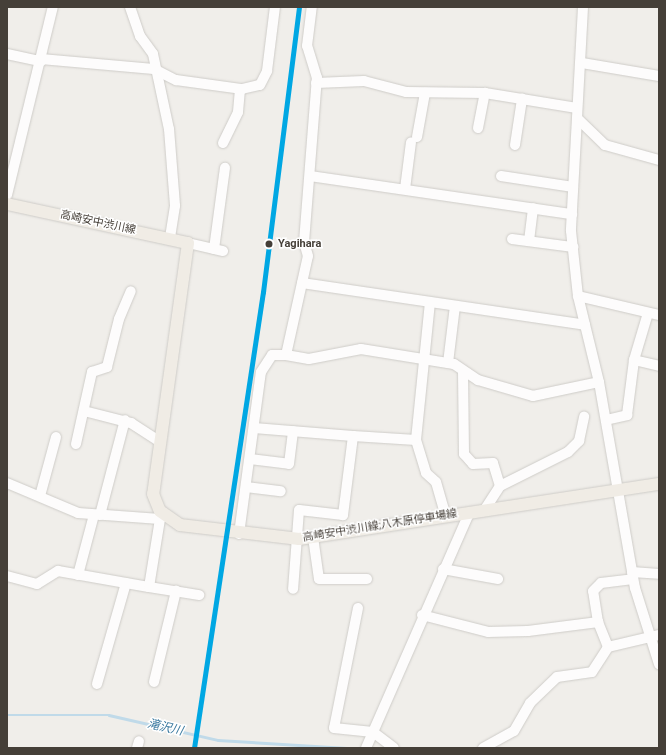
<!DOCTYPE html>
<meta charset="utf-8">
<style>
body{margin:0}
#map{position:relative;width:666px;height:755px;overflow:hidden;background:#f0eeea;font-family:Roboto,"Noto Sans JP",sans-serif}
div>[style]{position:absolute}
.stream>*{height:2.5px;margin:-1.25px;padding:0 1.25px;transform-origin:1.25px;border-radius:1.25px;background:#c0dae9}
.roads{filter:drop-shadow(0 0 1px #ceccc8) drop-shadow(0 0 1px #ceccc8)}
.minor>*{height:10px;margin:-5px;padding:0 5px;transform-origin:5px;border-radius:5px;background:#fdfcfc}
.major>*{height:12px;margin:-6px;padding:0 6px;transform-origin:6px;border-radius:6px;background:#f0ece5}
.rail-1>*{height:5px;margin:-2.5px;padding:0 2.5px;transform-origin:2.5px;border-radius:2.5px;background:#00a7e3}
.dots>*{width:11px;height:11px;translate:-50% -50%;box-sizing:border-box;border:2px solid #fff;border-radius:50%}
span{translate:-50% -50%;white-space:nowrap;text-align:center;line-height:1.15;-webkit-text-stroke:3px #fff;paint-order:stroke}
.street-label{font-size:11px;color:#453f38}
.stop-label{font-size:11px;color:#453f38;font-weight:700}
.left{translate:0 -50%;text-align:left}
.water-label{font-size:12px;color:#3a799f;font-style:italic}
.frame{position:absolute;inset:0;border:8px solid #453f38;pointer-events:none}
</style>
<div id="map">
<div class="stream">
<i style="left:7px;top:715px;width:102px"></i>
<i style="left:109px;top:715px;width:112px;rotate:12.9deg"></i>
<i style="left:218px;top:740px;width:129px;rotate:3.5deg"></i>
</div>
<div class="roads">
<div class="minor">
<i style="left:130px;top:7px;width:31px;rotate:71deg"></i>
<i style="left:140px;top:36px;width:22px;rotate:54deg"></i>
<i style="left:153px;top:54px;width:77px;rotate:78deg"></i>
<i style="left:169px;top:129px;width:77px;rotate:85.5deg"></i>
<i style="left:175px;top:206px;width:33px;rotate:99deg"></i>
<i style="left:583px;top:7px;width:224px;rotate:93.1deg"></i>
<i style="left:571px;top:231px;width:65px;rotate:83.9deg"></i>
<i style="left:578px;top:296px;width:89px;rotate:76.3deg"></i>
<i style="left:599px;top:382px;width:209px;rotate:80.1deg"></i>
<i style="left:635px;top:588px;width:80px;rotate:72.5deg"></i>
<i style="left:7px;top:54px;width:35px;rotate:12deg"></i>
<i style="left:41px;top:59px;width:113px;rotate:5.1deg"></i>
<i style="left:154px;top:69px;width:25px;rotate:27deg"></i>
<i style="left:176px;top:80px;width:67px;rotate:7.8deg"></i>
<i style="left:242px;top:89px;width:18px;rotate:-13deg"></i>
<i style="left:260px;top:85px;width:16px;rotate:-63deg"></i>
<i style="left:267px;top:71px;width:64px;rotate:-82.9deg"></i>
<i style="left:582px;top:63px;width:78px;rotate:9.6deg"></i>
<i style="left:316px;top:83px;width:48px;rotate:-2.4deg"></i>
<i style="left:364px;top:81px;width:43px;rotate:14.7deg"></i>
<i style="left:406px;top:92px;width:79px;rotate:0.7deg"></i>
<i style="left:485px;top:93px;width:93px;rotate:9.3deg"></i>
<i style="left:577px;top:118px;width:39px;rotate:44deg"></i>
<i style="left:605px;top:145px;width:56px;rotate:15.5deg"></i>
<i style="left:478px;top:128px;width:36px;rotate:-79deg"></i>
<i style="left:417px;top:137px;width:45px;rotate:-79.7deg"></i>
<i style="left:223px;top:143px;width:34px;rotate:-64deg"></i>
<i style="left:238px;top:112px;width:23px;rotate:-85deg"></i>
<i style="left:515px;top:145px;width:47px;rotate:-81.3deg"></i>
<i style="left:310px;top:176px;width:265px;rotate:8.3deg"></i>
<i style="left:501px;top:176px;width:73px;rotate:8.7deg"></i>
<i style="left:405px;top:189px;width:47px;rotate:-82.7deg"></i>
<i style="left:7px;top:195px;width:194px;rotate:-76.3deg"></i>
<i style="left:512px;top:239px;width:62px;rotate:7.5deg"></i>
<i style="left:529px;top:241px;width:33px;rotate:-83deg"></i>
<i style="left:188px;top:243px;width:36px;rotate:13deg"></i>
<i style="left:214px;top:249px;width:82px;rotate:-82.3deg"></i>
<i style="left:302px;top:283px;width:286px;rotate:8.4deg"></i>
<i style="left:578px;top:296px;width:83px;rotate:13.2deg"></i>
<i style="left:430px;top:302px;width:139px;rotate:95.8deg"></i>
<i style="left:416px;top:440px;width:34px;rotate:73deg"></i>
<i style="left:426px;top:473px;width:13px;rotate:42deg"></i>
<i style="left:436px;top:482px;width:35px;rotate:74deg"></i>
<i style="left:286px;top:355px;width:23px;rotate:10deg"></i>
<i style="left:309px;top:359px;width:53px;rotate:-10.9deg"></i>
<i style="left:361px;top:349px;width:94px;rotate:9.2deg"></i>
<i style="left:454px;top:364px;width:29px;rotate:34deg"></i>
<i style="left:478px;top:380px;width:57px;rotate:16.2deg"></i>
<i style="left:533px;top:396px;width:67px;rotate:-12deg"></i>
<i style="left:634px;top:360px;width:26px;rotate:13deg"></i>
<i style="left:448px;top:363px;width:57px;rotate:-83deg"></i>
<i style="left:463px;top:372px;width:82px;rotate:89.3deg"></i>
<i style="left:464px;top:454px;width:13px;rotate:48deg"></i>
<i style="left:473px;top:464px;width:20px;rotate:-3deg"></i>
<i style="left:493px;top:463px;width:24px;rotate:73deg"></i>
<i style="left:500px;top:486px;width:30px;rotate:123deg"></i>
<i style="left:84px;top:411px;width:49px;rotate:14.3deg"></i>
<i style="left:131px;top:423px;width:35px;rotate:33deg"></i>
<i style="left:606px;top:420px;width:22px;rotate:-13deg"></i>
<i style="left:627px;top:415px;width:55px;rotate:-82.7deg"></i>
<i style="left:634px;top:360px;width:49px;rotate:-73.4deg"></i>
<i style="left:254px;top:428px;width:99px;rotate:4.6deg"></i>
<i style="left:353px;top:436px;width:80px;rotate:97.2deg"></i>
<i style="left:343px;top:515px;width:44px;rotate:-173.5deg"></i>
<i style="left:299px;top:510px;width:79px;rotate:94.3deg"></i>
<i style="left:353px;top:436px;width:63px;rotate:3.6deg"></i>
<i style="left:76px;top:444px;width:74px;rotate:-77.5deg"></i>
<i style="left:92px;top:372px;width:16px;rotate:-18deg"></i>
<i style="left:107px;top:367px;width:49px;rotate:-76deg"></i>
<i style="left:119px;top:319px;width:30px;rotate:-67deg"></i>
<i style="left:250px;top:459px;width:39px;rotate:7deg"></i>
<i style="left:289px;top:464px;width:33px;rotate:-83deg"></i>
<i style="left:7px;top:483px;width:77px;rotate:22.9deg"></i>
<i style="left:78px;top:513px;width:82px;rotate:4.2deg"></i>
<i style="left:160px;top:519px;width:6px;rotate:-45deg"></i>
<i style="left:500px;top:486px;width:76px;rotate:-26.6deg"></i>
<i style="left:568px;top:452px;width:16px;rotate:-45deg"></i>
<i style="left:579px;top:441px;width:25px;rotate:-78deg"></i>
<i style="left:246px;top:487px;width:35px;rotate:7deg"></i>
<i style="left:40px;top:496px;width:61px;rotate:-74.8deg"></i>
<i style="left:100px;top:515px;width:98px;rotate:-75.3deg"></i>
<i style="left:239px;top:534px;width:163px;rotate:-82.3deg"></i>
<i style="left:261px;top:372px;width:20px;rotate:-57deg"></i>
<i style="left:272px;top:355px;width:14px"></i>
<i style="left:286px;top:355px;width:101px;rotate:-77.5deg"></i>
<i style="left:308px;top:256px;width:15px;rotate:-106deg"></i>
<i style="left:304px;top:242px;width:165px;rotate:-85.5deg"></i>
<i style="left:317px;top:78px;width:34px;rotate:-107deg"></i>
<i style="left:307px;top:46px;width:39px;rotate:-83deg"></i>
<i style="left:313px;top:537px;width:42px;rotate:81.9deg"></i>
<i style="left:319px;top:579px;width:48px"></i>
<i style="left:443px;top:569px;width:56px;rotate:10.3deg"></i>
<i style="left:632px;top:572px;width:27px;rotate:4deg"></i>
<i style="left:78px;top:575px;width:62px;rotate:-75.1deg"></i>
<i style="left:7px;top:576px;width:31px;rotate:15deg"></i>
<i style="left:37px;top:584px;width:25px;rotate:-32deg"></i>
<i style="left:58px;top:571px;width:92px;rotate:10deg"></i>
<i style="left:149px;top:587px;width:69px;rotate:-80.8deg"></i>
<i style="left:149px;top:587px;width:51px;rotate:9.1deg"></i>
<i style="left:358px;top:608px;width:122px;rotate:101.3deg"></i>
<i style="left:334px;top:728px;width:39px;rotate:6deg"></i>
<i style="left:373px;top:732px;width:26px;rotate:37deg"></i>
<i style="left:422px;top:615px;width:68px;rotate:14.4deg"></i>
<i style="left:488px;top:632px;width:40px;rotate:-1.4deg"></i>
<i style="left:528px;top:631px;width:71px;rotate:-7.3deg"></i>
<i style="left:598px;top:622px;width:27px;rotate:68deg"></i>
<i style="left:598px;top:622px;width:31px;rotate:-99deg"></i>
<i style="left:593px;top:591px;width:11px;rotate:-45deg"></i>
<i style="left:601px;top:583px;width:32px;rotate:-7deg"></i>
<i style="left:154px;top:682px;width:94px;rotate:-76.4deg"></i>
<i style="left:97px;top:684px;width:105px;rotate:-74deg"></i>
<i style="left:137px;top:748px;width:7px;rotate:-74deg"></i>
<i style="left:366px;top:748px;width:257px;rotate:-66.3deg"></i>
<i style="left:483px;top:748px;width:35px;rotate:-29deg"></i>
<i style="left:514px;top:731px;width:32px;rotate:-60deg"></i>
<i style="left:530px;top:703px;width:37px;rotate:-44deg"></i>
<i style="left:557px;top:677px;width:35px;rotate:-8deg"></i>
<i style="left:592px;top:672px;width:30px;rotate:-57deg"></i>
<i style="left:608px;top:647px;width:52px;rotate:-13.2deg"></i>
</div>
<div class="major">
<i style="left:7px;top:204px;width:185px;rotate:12.2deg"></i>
<i style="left:188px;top:243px;width:253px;rotate:97.9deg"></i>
<i style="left:153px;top:494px;width:18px;rotate:68deg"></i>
<i style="left:160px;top:511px;width:24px;rotate:35deg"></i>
<i style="left:180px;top:525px;width:120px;rotate:6.7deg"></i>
<i style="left:299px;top:539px;width:364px;rotate:-8.7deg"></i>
</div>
</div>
<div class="rail-1">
<i style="left:194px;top:748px;width:461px;rotate:-81.4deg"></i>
<i style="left:263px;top:292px;width:287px;rotate:-82.8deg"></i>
</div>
<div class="dots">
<i style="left:269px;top:244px;background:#453f38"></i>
</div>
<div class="street-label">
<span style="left:98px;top:223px;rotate:12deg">高崎安中渋川線</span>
<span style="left:380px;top:526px;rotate:-9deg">高崎安中渋川線;八木原停車場線</span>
</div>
<div class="stop-label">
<span class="left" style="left:278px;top:244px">Yagihara</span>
</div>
<div class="water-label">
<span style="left:165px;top:728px;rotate:13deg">滝沢川</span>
</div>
<div class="frame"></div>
</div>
